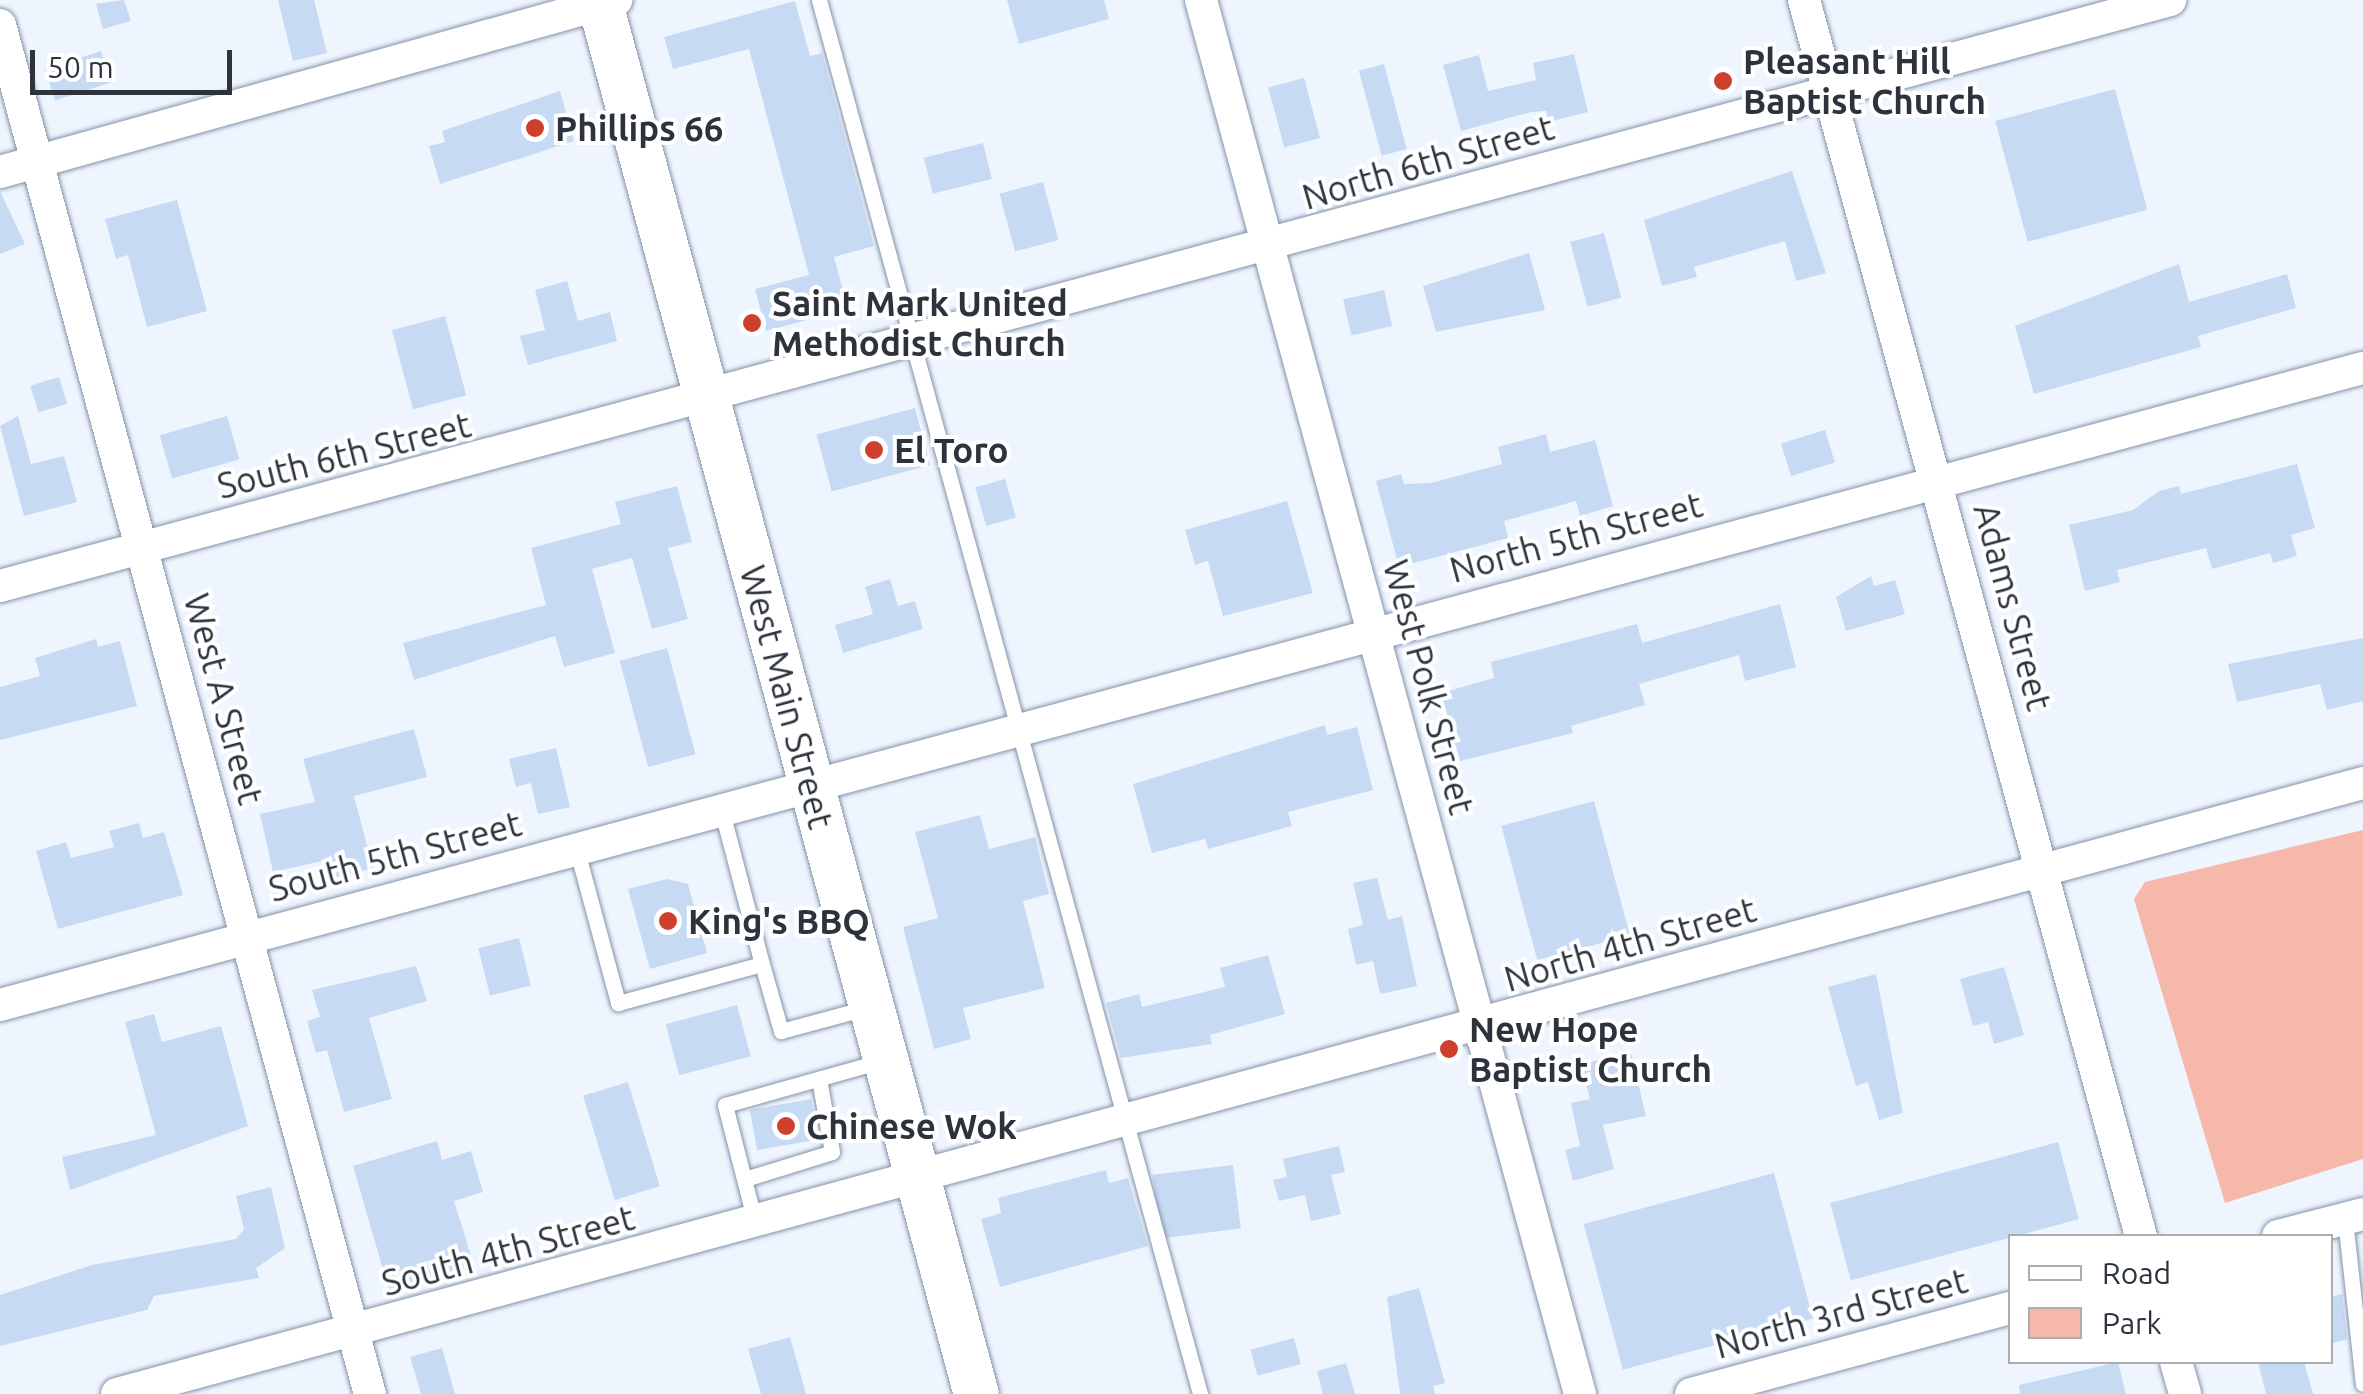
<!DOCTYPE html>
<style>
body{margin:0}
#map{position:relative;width:2363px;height:1394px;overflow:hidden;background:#eef5ff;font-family:Ubuntu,sans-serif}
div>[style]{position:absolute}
.green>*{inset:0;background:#f7b8ac}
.building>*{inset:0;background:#c7daf4;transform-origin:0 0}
.roads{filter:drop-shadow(0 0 2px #8393a9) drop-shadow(0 0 2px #8393a9)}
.lane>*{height:15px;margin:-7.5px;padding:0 7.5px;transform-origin:7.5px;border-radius:7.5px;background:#fff}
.street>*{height:32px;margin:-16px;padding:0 16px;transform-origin:16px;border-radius:16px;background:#fff}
.secondary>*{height:45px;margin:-22.5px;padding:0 22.5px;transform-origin:22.5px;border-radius:22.5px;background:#fff}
.dots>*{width:28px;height:28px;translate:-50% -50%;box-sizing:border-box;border:5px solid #fff;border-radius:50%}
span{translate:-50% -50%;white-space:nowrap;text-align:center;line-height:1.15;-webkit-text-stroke:8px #fff;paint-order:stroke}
.poi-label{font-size:35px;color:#2c333c;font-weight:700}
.left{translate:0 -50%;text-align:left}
.street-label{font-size:35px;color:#2c333c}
.legend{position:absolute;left:2008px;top:1234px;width:325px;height:130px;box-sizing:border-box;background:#fff;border:2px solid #abadb1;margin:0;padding:12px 18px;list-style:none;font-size:30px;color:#2c333c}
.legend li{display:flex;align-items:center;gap:20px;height:50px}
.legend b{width:50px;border:2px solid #abadb1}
.scale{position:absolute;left:30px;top:50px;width:202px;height:45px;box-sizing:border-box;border:5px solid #2c333c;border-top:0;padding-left:12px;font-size:30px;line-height:35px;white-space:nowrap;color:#2c333c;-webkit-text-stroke:8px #fff;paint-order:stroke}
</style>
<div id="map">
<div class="green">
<i style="clip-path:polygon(2363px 830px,2363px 1159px,2225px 1203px,2134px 899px,2145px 882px)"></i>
</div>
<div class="building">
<i style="clip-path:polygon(124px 0,131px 21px,103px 29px,96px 4px)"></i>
<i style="clip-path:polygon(278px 0,314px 0,327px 53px,293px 61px)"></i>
<i style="clip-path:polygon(1007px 0,1104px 0,1109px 19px,1019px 44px)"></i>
<i style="clip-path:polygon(795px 1px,810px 56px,822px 53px,874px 246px,834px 257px,848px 309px,766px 331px,755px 289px,809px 275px,749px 49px,673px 69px,664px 37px)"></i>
<i style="left:101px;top:51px;width:33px;height:59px;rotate:72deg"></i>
<i style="clip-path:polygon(1574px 54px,1588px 112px,1549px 122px,1546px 111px,1531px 112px,1461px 131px,1443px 65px,1479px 55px,1488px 91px,1536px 80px,1533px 63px)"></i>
<i style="left:1384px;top:64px;width:88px;height:26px;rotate:75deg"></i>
<i style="left:1304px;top:78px;width:62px;height:37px;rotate:75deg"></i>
<i style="left:2115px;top:89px;width:125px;height:124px;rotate:75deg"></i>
<i style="clip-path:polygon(560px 91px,574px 141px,440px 184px,429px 146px,445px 142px,442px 131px)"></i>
<i style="left:983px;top:143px;width:37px;height:61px;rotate:76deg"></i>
<i style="clip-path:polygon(1792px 171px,1826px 273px,1796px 281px,1785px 241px,1694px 267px,1697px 277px,1662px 286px,1644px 220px)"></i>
<i style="left:1043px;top:182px;width:60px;height:45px;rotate:75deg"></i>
<i style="clip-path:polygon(0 191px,25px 244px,0 254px)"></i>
<i style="clip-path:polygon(177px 200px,207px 311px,147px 327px,128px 255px,116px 259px,105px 219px)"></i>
<i style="left:1604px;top:233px;width:67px;height:35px;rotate:75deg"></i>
<i style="clip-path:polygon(1529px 253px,1545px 310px,1436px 332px,1423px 286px)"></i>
<i style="clip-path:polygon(2179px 264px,2189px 302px,2287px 274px,2296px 308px,2198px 336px,2201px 347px,2034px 394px,2015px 326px)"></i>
<i style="clip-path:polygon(567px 281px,578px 321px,610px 312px,617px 341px,528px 365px,520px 336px,545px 330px,535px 290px)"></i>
<i style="left:1384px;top:290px;width:37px;height:42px;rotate:77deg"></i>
<i style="left:445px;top:316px;width:82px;height:55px;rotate:75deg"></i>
<i style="left:59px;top:377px;width:28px;height:30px;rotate:73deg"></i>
<i style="left:915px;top:408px;width:59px;height:102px;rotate:75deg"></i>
<i style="clip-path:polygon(18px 416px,31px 464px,64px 456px,77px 502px,24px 516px,0 426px)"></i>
<i style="left:227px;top:416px;width:45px;height:70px;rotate:74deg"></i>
<i style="left:1825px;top:430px;width:34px;height:46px;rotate:73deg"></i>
<i style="clip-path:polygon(1546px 434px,1550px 452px,1595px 440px,1613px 506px,1580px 516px,1576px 501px,1504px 521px,1508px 538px,1399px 567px,1376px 481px,1401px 474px,1404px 484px,1431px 483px,1502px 464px,1498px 447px)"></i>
<i style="clip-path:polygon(2297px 464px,2315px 528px,2291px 535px,2297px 556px,2273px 563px,2270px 553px,2212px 569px,2206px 548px,2117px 570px,2120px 582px,2085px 591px,2069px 525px,2133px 510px,2159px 491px,2179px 486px,2181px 494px)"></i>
<i style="left:1005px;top:479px;width:40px;height:31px;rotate:74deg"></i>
<i style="clip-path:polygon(677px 486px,692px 542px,668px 548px,688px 619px,652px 629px,632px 558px,592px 569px,615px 653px,564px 667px,555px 636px,414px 680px,403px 643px,546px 605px,531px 548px,621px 524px,615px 502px)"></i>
<i style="clip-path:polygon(1287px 501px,1313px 593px,1223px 616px,1208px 561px,1195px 565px,1185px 530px)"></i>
<i style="clip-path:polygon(1871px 576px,1874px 586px,1895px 580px,1905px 614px,1846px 631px,1836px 597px)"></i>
<i style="clip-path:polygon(890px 579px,898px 606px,915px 601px,923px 629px,843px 653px,835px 625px,873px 614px,865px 587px)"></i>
<i style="clip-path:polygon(1780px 604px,1796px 667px,1745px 681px,1739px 655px,1639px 684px,1645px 705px,1571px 726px,1573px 733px,1460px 761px,1441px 693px,1494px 678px,1491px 662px,1637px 624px,1642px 643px)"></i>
<i style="clip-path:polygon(2363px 638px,2363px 701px,2327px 710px,2320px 684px,2237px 702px,2228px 664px)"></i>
<i style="clip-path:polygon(96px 639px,98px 647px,120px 641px,137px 706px,0 740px,0 687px,40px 676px,35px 658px)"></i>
<i style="left:667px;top:648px;width:110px;height:49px;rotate:75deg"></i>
<i style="clip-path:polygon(1325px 725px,1327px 735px,1357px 727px,1373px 790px,1288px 812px,1292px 826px,1208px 849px,1205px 839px,1152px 853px,1133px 784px)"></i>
<i style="clip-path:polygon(414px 729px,427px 777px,354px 796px,373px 868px,336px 878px,331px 859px,273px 872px,260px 814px,315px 802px,303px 759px)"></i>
<i style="clip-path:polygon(556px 748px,570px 807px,538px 814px,531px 783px,516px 787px,509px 759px)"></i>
<i style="left:1594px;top:801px;width:139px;height:96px;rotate:75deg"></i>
<i style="clip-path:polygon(980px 815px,989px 849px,1035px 837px,1049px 894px,1023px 901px,1045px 988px,963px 1008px,971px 1039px,934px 1049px,903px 927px,938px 918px,915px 832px)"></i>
<i style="clip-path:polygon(139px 823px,143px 838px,164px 832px,183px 895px,58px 929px,36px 851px,66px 842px,71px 858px,114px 847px,109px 831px)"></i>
<i style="clip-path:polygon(1377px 878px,1388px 920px,1402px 916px,1417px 986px,1380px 994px,1373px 961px,1356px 965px,1348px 929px,1363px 925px,1353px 883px)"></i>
<i style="clip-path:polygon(667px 879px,688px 884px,707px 953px,650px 969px,628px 889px)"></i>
<i style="left:519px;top:938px;width:49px;height:42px;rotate:76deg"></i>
<i style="clip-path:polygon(1268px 955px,1285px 1014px,1210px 1035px,1212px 1044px,1121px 1058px,1106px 1003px,1139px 994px,1142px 1007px,1225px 987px,1220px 968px)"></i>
<i style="clip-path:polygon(416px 966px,427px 1001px,369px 1018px,392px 1099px,344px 1112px,327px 1050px,316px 1053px,307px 1021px,320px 1017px,312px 990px)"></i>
<i style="clip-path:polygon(2004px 967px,2024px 1035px,1994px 1044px,1988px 1022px,1973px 1026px,1960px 979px)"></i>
<i style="clip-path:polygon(1876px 974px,1903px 1113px,1879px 1120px,1868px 1082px,1856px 1086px,1828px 987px)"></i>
<i style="left:737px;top:1005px;width:53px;height:74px;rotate:75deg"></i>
<i style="clip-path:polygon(154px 1014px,162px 1042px,221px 1026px,248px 1126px,70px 1190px,62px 1157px,156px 1135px,125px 1022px)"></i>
<i style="clip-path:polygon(1631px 1053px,1646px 1116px,1603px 1125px,1614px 1169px,1573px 1181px,1565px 1150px,1580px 1146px,1571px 1103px,1590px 1099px,1581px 1064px)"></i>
<i style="left:628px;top:1082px;width:109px;height:47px;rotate:73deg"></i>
<i style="left:811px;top:1099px;width:41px;height:62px;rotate:80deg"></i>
<i style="clip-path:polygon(437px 1141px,442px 1160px,471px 1151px,483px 1192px,454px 1201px,474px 1265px,389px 1290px,353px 1166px)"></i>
<i style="left:2058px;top:1142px;width:80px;height:236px;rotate:75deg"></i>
<i style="clip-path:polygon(1339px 1146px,1345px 1172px,1331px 1175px,1341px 1214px,1311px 1221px,1305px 1195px,1279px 1201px,1273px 1180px,1287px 1177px,1283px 1159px)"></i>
<i style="left:1233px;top:1165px;width:64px;height:81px;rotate:83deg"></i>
<i style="clip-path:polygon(1106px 1170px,1109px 1183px,1128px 1178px,1148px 1246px,1000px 1287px,981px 1219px,1001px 1213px,998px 1198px)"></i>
<i style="left:1774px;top:1173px;width:151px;height:197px;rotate:75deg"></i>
<i style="clip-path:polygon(271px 1187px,285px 1248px,256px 1268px,259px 1278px,154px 1296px,147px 1310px,0 1346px,0 1295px,92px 1265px,236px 1239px,244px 1229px,236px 1196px)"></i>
<i style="clip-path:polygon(1419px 1288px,1445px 1383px,1433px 1386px,1435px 1394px,1400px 1394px,1387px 1297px)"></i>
<i style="clip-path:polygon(2342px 1294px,2347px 1339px,2330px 1344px,2330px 1297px)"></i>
<i style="clip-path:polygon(790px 1337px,806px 1394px,761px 1394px,748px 1349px)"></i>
<i style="left:1294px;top:1338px;width:27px;height:45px;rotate:75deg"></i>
<i style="clip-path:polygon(442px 1348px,455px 1394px,421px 1394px,410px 1357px)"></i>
<i style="clip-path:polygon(2118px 1362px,2126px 1394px,2020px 1394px,2019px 1385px)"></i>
<i style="clip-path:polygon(2258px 1362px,2304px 1362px,2313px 1394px,2266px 1394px)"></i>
<i style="clip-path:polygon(1346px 1363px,1355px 1394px,1323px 1394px,1317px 1371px)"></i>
</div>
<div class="roads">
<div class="lane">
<i style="left:819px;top:0;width:1445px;rotate:74.71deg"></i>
<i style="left:721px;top:808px;width:161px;rotate:75.3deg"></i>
<i style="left:576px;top:847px;width:162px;rotate:74.9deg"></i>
<i style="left:618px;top:1003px;width:149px;rotate:-15.2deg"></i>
<i style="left:762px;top:964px;width:70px;rotate:74.2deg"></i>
<i style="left:781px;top:1031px;width:92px;rotate:-15.1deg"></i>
<i style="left:745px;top:1179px;width:91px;rotate:-17.2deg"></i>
<i style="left:832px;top:1152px;width:74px;rotate:-100.1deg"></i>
<i style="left:2345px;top:1219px;width:166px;rotate:83.8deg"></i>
<i style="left:755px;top:1222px;width:121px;rotate:-104.4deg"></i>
<i style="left:725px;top:1105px;width:163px;rotate:-15.7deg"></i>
</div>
<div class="street">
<i style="left:1201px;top:0;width:1445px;rotate:74.79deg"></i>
<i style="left:1804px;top:0;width:1281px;rotate:74.75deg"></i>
<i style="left:0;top:25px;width:1418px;rotate:74.88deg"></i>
<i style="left:0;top:172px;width:640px;rotate:-15.6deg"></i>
<i style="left:0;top:586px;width:2248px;rotate:-15.11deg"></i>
<i style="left:0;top:1005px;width:2447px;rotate:-15.09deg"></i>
<i style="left:2278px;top:1236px;width:88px;rotate:-14.5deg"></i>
<i style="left:2176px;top:1362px;width:33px;rotate:74deg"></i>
<i style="left:117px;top:1394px;width:2328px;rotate:-15.22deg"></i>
<i style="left:1691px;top:1394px;width:330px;rotate:-15.1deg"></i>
</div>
<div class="secondary">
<i style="left:599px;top:0;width:1444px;rotate:74.87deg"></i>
</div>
</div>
<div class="dots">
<i style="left:1723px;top:81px;background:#cc402d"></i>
<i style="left:535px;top:128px;background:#cc402d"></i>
<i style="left:752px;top:323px;background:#cc402d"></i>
<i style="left:874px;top:450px;background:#cc402d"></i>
<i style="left:668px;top:921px;background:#cc402d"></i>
<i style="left:1449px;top:1049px;background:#cc402d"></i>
<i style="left:786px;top:1126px;background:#cc402d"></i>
</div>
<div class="poi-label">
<span class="left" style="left:1743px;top:81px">Pleasant Hill<br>Baptist Church</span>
<span class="left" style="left:555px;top:128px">Phillips 66</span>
<span class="left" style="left:772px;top:323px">Saint Mark United<br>Methodist Church</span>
<span class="left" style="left:894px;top:450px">El Toro</span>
<span class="left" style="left:688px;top:921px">King's BBQ</span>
<span class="left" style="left:1469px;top:1049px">New Hope<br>Baptist Church</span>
<span class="left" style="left:806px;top:1126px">Chinese Wok</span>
</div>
<div class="street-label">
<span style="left:1428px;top:162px;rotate:-16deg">North 6th Street</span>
<span style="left:344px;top:455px;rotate:-14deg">South 6th Street</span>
<span style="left:1576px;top:537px;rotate:-15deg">North 5th Street</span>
<span style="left:2013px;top:607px;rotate:75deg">Adams Street</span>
<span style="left:1429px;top:687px;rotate:75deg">West Polk Street</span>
<span style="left:787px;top:697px;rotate:75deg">West Main Street</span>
<span style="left:224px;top:699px;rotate:75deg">West A Street</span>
<span style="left:395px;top:856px;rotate:-15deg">South 5th Street</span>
<span style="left:1630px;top:944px;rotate:-16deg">North 4th Street</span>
<span style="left:508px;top:1250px;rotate:-15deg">South 4th Street</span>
<span style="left:1841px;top:1313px;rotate:-15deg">North 3rd Street</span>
</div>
<ul class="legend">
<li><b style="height:12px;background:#fff"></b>Road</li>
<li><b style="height:28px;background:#f7b8ac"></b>Park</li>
</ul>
<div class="scale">50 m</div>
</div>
